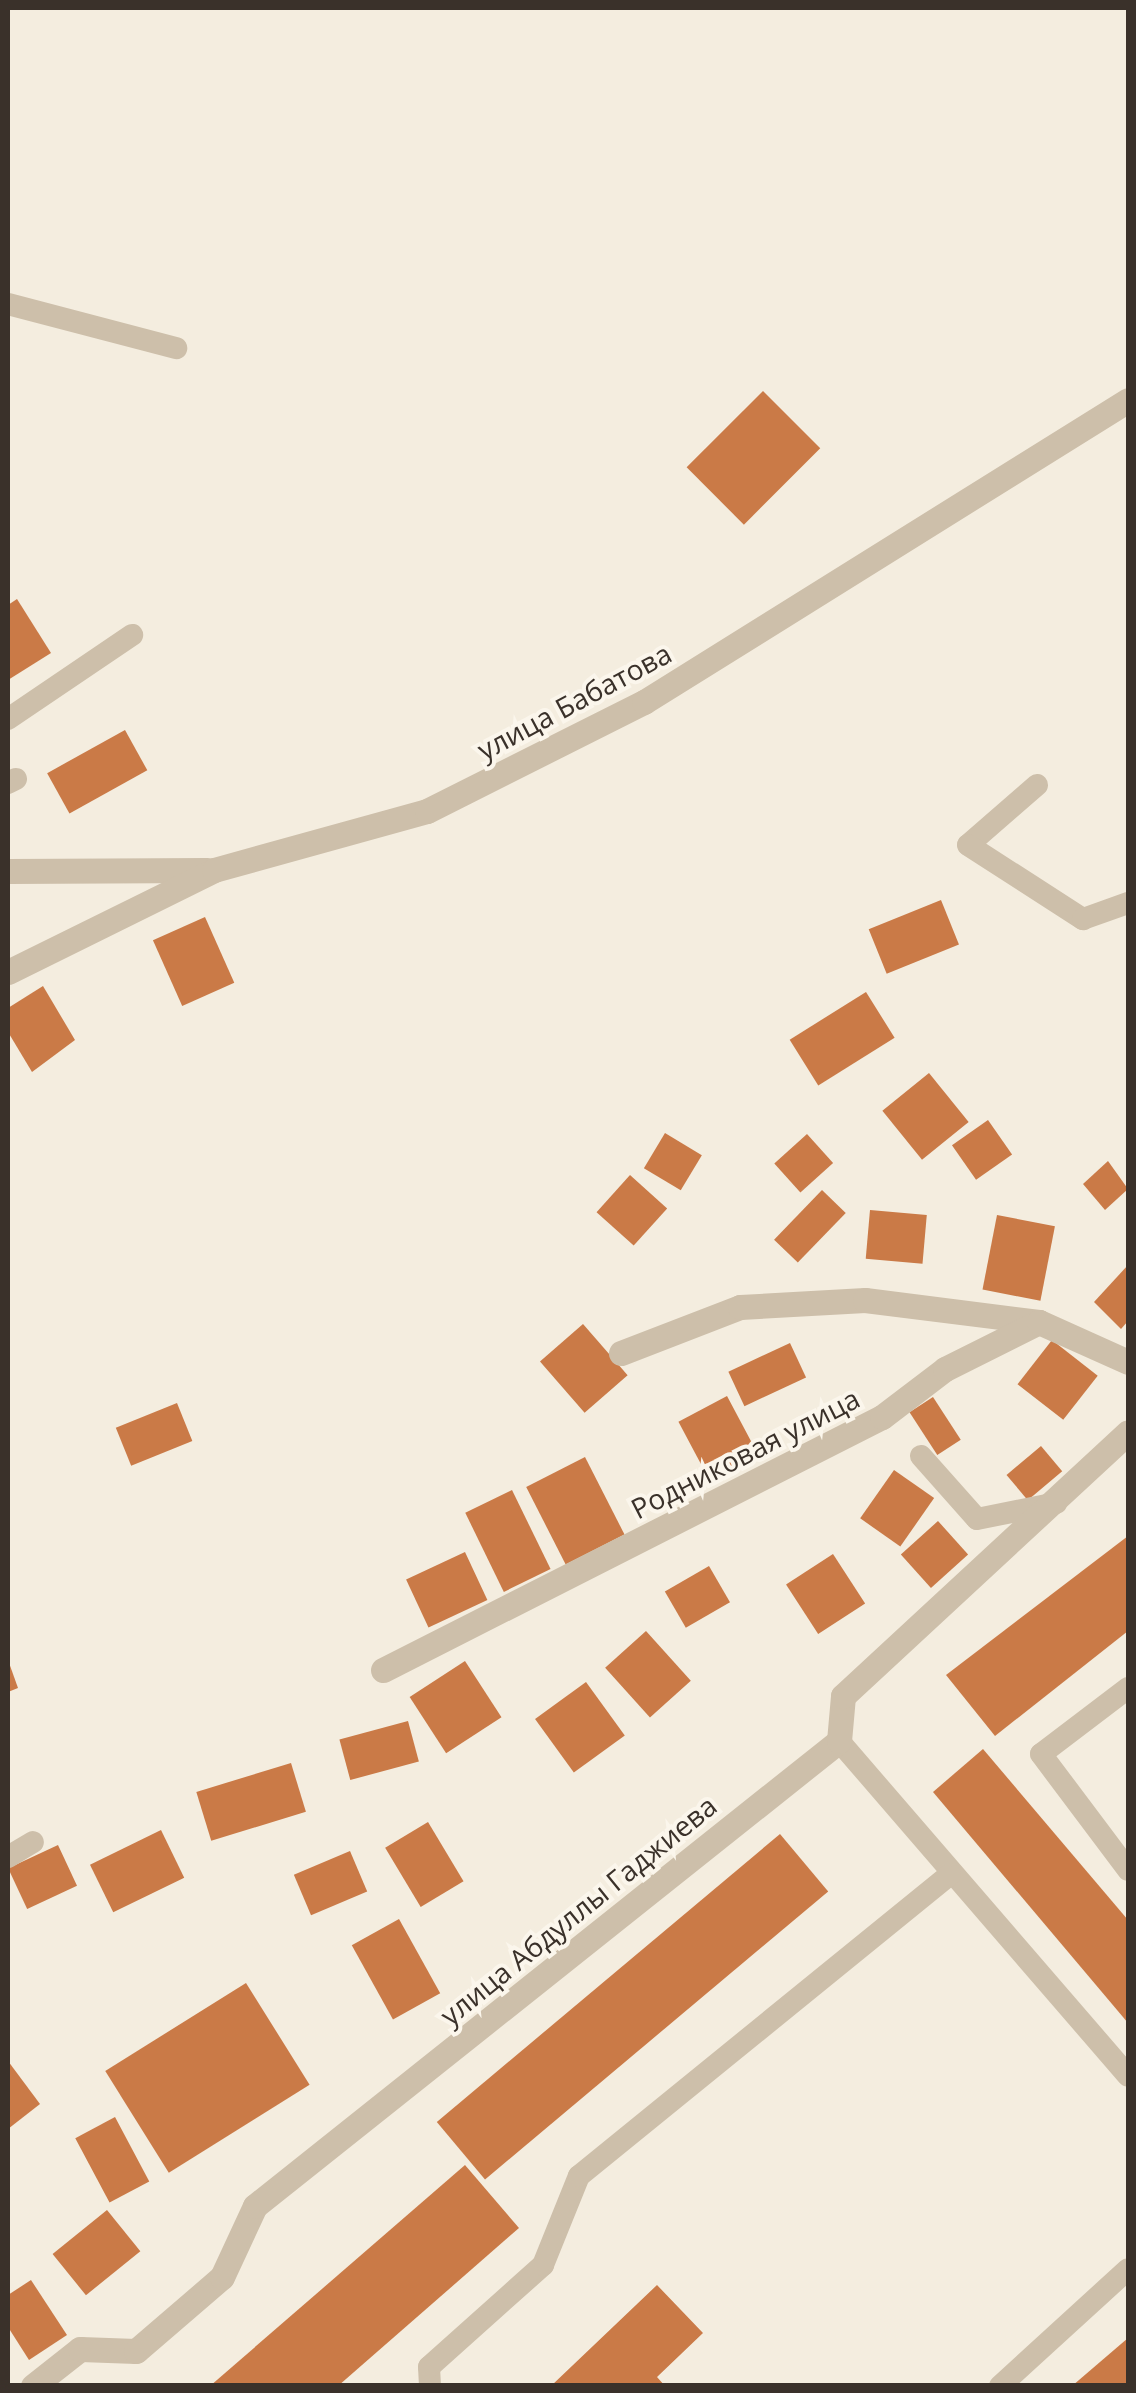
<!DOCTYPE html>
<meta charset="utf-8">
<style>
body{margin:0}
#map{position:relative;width:1136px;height:2393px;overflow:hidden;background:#f4eddf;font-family:"Open Sans",sans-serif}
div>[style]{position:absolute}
.building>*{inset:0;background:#ca7a47;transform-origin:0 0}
.lane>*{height:22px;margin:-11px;padding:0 11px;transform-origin:11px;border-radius:11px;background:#cdbfaa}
.street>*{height:25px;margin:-12.5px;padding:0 12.5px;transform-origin:12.5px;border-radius:12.5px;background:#cdbfaa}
span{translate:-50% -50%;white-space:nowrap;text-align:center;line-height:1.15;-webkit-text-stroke:8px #fbf6ec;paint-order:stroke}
.street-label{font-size:28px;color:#3a312a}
.frame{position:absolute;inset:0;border:10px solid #3a312a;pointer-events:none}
</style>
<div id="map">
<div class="building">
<i style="left:763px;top:391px;width:81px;height:108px;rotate:45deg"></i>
<i style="clip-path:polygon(17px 599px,51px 653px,8px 680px,8px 605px)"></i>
<i style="left:125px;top:730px;width:46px;height:89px;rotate:61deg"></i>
<i style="left:941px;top:900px;width:48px;height:78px;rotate:68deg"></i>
<i style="left:205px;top:917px;width:72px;height:57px;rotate:66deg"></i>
<i style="clip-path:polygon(43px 986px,75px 1040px,32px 1072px,8px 1032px,8px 1008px)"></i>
<i style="left:866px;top:992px;width:54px;height:90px;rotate:58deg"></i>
<i style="left:929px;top:1073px;width:63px;height:60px;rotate:51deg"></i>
<i style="left:988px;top:1120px;width:42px;height:44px;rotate:55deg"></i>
<i style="left:665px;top:1133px;width:43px;height:41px;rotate:31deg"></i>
<i style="left:807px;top:1134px;width:39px;height:44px;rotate:48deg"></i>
<i style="clip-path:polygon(1108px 1161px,1128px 1189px,1105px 1210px,1083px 1184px)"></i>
<i style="left:630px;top:1175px;width:50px;height:50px;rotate:42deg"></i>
<i style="left:822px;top:1190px;width:33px;height:69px;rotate:44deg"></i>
<i style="left:870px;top:1210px;width:57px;height:49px;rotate:5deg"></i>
<i style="left:997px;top:1215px;width:59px;height:76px;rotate:11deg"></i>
<i style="clip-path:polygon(1128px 1265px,1128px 1321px,1121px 1329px,1094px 1302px)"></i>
<i style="left:583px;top:1324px;width:68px;height:57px;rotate:49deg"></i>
<i style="left:1052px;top:1340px;width:58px;height:56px;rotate:38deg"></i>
<i style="left:790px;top:1343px;width:38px;height:68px;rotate:65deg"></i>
<i style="left:727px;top:1396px;width:66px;height:55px;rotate:62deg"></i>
<i style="left:933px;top:1397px;width:51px;height:28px;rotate:57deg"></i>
<i style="left:177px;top:1403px;width:41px;height:66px;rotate:68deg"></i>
<i style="left:1041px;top:1446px;width:33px;height:45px;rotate:50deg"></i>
<i style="left:585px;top:1457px;width:87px;height:66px;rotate:63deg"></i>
<i style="left:894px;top:1470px;width:49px;height:59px;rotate:35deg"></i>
<i style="left:512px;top:1490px;width:88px;height:52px;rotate:64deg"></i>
<i style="left:938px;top:1521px;width:45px;height:50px;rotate:48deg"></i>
<i style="clip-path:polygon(1128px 1536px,1128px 1631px,995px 1736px,946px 1675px)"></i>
<i style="left:465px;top:1552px;width:53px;height:65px;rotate:65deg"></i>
<i style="left:833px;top:1554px;width:59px;height:56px;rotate:57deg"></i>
<i style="left:709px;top:1566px;width:42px;height:51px;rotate:60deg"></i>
<i style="left:646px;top:1631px;width:67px;height:55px;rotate:48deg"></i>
<i style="clip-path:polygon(8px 1660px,18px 1688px,8px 1692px)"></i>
<i style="left:465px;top:1661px;width:67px;height:66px;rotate:57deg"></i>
<i style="left:586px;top:1682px;width:66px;height:63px;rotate:54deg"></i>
<i style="left:408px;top:1721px;width:42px;height:71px;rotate:75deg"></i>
<i style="clip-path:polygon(983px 1749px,1128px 1920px,1128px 2023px,933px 1792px)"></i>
<i style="left:291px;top:1763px;width:51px;height:99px;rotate:73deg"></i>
<i style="left:428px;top:1822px;width:69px;height:50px;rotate:59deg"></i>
<i style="left:161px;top:1830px;width:53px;height:79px;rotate:64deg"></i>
<i style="left:780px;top:1834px;width:75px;height:448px;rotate:50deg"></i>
<i style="left:58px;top:1845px;width:45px;height:55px;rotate:65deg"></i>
<i style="left:350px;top:1851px;width:44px;height:61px;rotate:67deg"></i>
<i style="left:399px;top:1919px;width:85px;height:54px;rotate:61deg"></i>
<i style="left:246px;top:1983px;width:120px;height:166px;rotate:58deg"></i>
<i style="clip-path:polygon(8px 2061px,40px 2104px,8px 2129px)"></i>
<i style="left:115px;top:2117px;width:73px;height:45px;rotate:62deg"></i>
<i style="clip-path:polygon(465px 2165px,519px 2228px,338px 2386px,210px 2386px)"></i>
<i style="left:107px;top:2210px;width:53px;height:70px;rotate:51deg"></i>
<i style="clip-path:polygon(31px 2280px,67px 2335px,29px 2360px,8px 2327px,8px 2295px)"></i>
<i style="clip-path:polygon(657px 2285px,703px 2333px,657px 2377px,665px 2386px,551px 2386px)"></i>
<i style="clip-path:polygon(1128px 2338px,1128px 2386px,1072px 2386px)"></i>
</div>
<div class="lane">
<i style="left:8px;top:304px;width:174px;rotate:14.7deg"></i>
<i style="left:8px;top:719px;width:150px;rotate:-34.1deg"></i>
<i style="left:8px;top:783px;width:9px;rotate:-27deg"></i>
<i style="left:1037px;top:785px;width:91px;rotate:139deg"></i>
<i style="left:968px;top:845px;width:137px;rotate:32.8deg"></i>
<i style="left:1083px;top:919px;width:48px;rotate:-19.6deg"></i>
<i style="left:921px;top:1456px;width:84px;rotate:48.4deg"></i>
<i style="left:977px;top:1519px;width:81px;rotate:-11.4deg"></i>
<i style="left:1128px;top:1688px;width:109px;rotate:142.8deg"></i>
<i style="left:1041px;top:1754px;width:145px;rotate:53.1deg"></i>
<i style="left:839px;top:1741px;width:442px;rotate:49.2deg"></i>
<i style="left:8px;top:1857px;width:29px;rotate:-31deg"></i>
<i style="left:430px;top:2386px;width:19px;rotate:-93deg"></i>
<i style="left:429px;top:2367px;width:153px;rotate:-41.8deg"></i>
<i style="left:543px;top:2265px;width:96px;rotate:-68deg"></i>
<i style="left:579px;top:2176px;width:478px;rotate:-39.1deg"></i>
<i style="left:1000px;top:2386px;width:173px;rotate:-42.4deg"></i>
</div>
<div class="street">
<i style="left:8px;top:871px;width:199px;rotate:-0.3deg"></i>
<i style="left:8px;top:972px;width:230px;rotate:-26.3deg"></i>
<i style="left:214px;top:870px;width:221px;rotate:-15.5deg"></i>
<i style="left:427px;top:811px;width:243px;rotate:-26.7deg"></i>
<i style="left:644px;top:702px;width:570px;rotate:-31.96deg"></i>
<i style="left:621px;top:1353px;width:128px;rotate:-21.1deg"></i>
<i style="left:740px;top:1307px;width:125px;rotate:-3.2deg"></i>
<i style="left:865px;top:1300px;width:175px;rotate:7.2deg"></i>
<i style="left:383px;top:1670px;width:559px;rotate:-26.89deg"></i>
<i style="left:882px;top:1417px;width:79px;rotate:-37.3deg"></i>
<i style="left:945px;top:1369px;width:105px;rotate:-26.6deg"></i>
<i style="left:1039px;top:1322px;width:98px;rotate:24.2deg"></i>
<i style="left:33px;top:2386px;width:60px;rotate:-38.2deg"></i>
<i style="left:80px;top:2349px;width:56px;rotate:2deg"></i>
<i style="left:136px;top:2351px;width:113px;rotate:-40.7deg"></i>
<i style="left:222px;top:2277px;width:78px;rotate:-65.1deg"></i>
<i style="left:255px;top:2206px;width:747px;rotate:-38.53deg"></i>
<i style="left:839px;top:1741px;width:45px;rotate:-84.9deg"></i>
<i style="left:843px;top:1696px;width:388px;rotate:-42.8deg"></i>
</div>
<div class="street-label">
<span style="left:574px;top:701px;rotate:-28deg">улица Бабатова</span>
<span style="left:745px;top:1453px;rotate:-27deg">Родниковая улица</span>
<span style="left:578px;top:1910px;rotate:-39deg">улица Абдуллы Гаджиева</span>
</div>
<div class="frame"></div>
</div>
